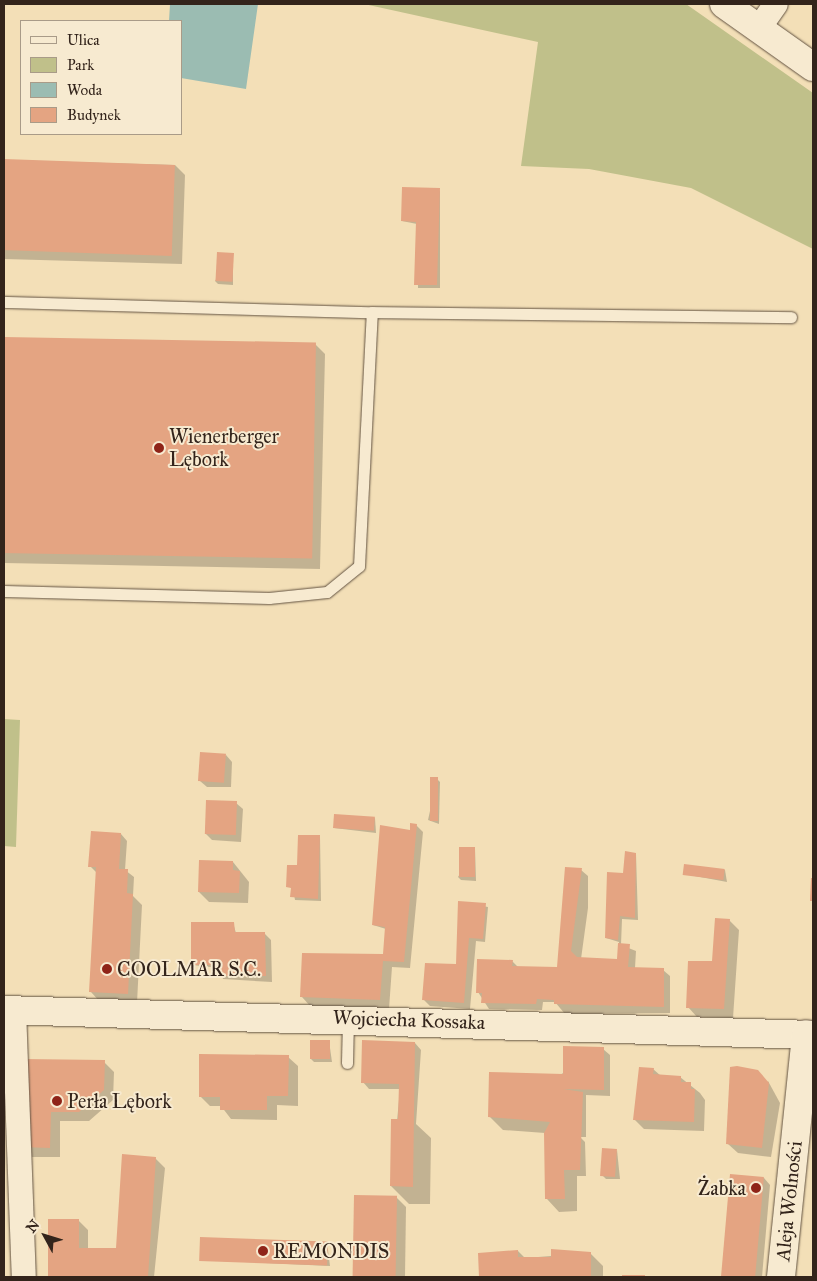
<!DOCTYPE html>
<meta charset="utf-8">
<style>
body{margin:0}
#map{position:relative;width:817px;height:1281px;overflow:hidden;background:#f3dfb7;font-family:"IM FELL Great Primer",serif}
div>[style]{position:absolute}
.green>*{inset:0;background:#c0c08a}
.water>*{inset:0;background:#9bbcb2}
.shadow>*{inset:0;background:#0003}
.building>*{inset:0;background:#e4a482;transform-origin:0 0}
.roads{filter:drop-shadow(0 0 1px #635342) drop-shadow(0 0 1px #635342)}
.lane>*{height:11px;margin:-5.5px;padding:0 5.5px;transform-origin:5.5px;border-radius:5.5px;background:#f7ead0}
.street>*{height:24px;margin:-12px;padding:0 12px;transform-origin:12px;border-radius:12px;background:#f7ead0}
.secondary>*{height:28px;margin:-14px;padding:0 14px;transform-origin:14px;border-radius:14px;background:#f7ead0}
.dots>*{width:14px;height:14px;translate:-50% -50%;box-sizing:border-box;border:2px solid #f7ead0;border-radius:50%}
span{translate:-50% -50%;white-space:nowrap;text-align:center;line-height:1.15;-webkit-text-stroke:4px #f7ead0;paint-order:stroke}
.poi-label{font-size:20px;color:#33241b}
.left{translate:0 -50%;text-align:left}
.right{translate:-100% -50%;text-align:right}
.street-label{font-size:20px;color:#33241b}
.frame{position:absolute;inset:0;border:5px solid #33241b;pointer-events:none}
.legend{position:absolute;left:20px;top:20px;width:162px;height:115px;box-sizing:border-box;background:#f7ead0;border:1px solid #a99b88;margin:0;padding:6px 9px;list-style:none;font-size:15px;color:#33241b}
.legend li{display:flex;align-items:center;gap:10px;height:25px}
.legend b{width:25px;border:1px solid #a99b88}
.north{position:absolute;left:20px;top:1211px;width:50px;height:50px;-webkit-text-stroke:4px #f7ead0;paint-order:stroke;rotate:309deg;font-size:14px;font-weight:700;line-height:20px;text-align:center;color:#33241b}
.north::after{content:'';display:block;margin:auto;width:18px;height:22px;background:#33241b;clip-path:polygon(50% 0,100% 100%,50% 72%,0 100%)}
</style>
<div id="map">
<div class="green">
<i style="clip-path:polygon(364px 4px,686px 4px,813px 93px,813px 249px,691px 188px,589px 169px,521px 166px,538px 42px)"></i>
<i style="clip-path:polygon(4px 719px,20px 720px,16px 847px,4px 846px)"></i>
</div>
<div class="water">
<i style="clip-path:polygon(170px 4px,258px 4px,246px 89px,181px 78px,181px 21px,169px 21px)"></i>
</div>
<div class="shadow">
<i style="clip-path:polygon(4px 160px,175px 165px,185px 175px,182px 264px,4px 259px)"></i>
<i style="clip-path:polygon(440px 190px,440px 288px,418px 288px,417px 224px,402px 221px)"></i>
<i style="clip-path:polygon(233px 254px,233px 285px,218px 284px,215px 281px)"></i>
<i style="clip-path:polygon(4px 338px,315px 344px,325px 354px,320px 569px,4px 563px)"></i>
<i style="clip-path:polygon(226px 755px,232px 762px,231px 787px,207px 787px,200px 781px)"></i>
<i style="clip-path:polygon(437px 779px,440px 782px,439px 824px,428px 820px)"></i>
<i style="clip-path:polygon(236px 803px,243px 809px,241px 842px,212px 840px,206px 834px)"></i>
<i style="clip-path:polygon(375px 818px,376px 833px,334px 828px)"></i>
<i style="clip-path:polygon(416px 825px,423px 832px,410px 968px,392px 967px,389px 1009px,311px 1007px,302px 997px,384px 956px,386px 929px,373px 925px,381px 826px,411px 831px)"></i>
<i style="clip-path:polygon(121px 834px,127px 841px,125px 870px,134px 877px,133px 896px,142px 905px,137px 1003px,100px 1002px,91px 992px,97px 873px,90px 866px)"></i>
<i style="clip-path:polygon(320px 836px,321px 901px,295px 900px,289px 866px,298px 866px)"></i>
<i style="clip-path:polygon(475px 849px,476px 881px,461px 880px,458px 877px)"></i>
<i style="clip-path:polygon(636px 854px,638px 920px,622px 919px,621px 945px,636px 951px,635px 968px,663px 970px,670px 976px,670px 1013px,565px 1014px,555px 1002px,543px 1002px,542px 1010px,489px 1009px,478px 992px,512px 961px,519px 968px,558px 969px,581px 870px,588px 876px,588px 908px,581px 959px,618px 960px,619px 942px,606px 938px,624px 874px)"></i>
<i style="clip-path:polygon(233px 862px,249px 882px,248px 903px,209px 902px,199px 892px)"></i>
<i style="clip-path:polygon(725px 870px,727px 882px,684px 874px)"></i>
<i style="clip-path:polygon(459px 902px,488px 907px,485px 942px,476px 941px,470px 1009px,430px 1006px,424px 1000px,457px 965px)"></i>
<i style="clip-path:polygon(729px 920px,739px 930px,733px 1018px,697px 1017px,688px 1007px,713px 962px)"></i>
<i style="clip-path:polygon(233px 923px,236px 933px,264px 933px,271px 940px,272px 982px,223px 979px,219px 968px,192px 965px)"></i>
<i style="clip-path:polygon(329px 1041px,332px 1062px,314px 1062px,311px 1059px)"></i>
<i style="clip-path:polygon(415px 1043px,421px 1050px,416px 1124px,431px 1138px,430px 1204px,409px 1204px,391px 1186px,400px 1089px,369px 1089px,363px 1082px)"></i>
<i style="clip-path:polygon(603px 1049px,610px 1055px,610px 1096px,586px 1095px,586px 1137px,580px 1137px,585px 1142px,586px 1176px,577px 1176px,577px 1211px,559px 1212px,547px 1199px,545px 1133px,503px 1130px,490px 1117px)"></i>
<i style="clip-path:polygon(288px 1057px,298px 1066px,298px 1106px,277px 1105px,277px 1120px,231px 1119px,221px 1106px,210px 1106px,200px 1096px)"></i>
<i style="clip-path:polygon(24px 1060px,104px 1062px,114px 1072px,113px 1100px,89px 1121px,60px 1121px,60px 1157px,32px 1157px,22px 1147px)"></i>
<i style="clip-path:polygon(653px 1069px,661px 1076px,680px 1077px,700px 1093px,705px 1100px,704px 1131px,644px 1129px,634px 1119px)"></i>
<i style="clip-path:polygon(768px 1081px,780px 1103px,771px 1157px,738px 1153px,728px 1144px)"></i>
<i style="clip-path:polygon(617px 1150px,620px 1179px,606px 1179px,603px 1176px)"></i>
<i style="clip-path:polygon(155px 1158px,165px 1168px,154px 1277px,49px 1277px,49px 1220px,78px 1220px,88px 1230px,88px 1250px,117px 1250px)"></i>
<i style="clip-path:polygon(731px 1175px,764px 1178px,770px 1185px,762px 1277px,723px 1277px)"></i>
<i style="clip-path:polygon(356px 1196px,396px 1197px,406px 1207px,405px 1277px,355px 1277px)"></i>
<i style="clip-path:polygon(327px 1242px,330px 1266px,200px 1260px)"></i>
<i style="clip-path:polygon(518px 1251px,525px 1258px,590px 1253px,603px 1266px,603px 1277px,480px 1277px,479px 1255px)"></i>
</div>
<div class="building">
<i style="left:4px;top:159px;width:171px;height:91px;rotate:2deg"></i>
<i style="clip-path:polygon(402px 187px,440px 188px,437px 285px,414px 285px,416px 222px,401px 221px)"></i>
<i style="left:217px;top:252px;width:17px;height:29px;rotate:3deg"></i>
<i style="left:4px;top:337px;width:312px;height:216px;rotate:1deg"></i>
<i style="left:200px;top:752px;width:26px;height:29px;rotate:4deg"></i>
<i style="left:430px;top:777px;width:8px;height:44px"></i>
<i style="left:206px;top:800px;width:31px;height:34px;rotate:2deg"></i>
<i style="left:334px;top:814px;width:41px;height:14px;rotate:4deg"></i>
<i style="clip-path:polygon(410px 823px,417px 824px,404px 962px,383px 961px,380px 1000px,300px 997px,302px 953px,383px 954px,385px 927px,372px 925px,380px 825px,410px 830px)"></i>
<i style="clip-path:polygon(91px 831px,121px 833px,119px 869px,128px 869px,127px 893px,133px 894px,128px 994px,89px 992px,96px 867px,88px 867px)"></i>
<i style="clip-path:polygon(298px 835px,320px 835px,318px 899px,290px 897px,291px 888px,286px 887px,287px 865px,297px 865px)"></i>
<i style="left:459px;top:847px;width:16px;height:30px"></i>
<i style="clip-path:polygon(625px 851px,636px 853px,635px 918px,620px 916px,618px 940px,605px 938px,607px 872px,623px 873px)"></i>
<i style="clip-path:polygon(199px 860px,233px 861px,233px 870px,240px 871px,239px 893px,198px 892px)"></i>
<i style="left:684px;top:864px;width:41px;height:11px;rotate:7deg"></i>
<i style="clip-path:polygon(565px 867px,582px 868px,571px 951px,577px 957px,617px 959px,618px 943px,630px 944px,628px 967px,664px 968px,664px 1007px,554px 1004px,554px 1000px,537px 999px,536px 1004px,481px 1003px,482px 993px,476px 993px,477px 959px,513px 960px,512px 966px,557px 967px)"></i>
<i style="clip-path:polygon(811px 878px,813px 878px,813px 901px,810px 901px)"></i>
<i style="clip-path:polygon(458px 901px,486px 903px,483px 939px,469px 938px,464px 1003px,422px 1000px,425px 963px,456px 964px)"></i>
<i style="clip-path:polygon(715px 918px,730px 919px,724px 1009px,686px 1008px,688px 961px,712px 961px)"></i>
<i style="clip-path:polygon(191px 922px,234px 922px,235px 932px,265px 932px,266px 976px,218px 976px,218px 965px,191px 965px)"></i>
<i style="left:310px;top:1040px;width:20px;height:19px"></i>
<i style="clip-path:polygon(362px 1040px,415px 1042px,413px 1187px,390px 1186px,391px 1119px,398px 1119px,399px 1084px,361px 1083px)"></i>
<i style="clip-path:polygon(563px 1046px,604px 1047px,604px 1090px,563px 1089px,583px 1092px,580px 1170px,564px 1170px,565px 1199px,545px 1199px,544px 1133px,550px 1122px,488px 1117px,489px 1072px,563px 1074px)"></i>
<i style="clip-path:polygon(199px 1054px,289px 1055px,288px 1096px,267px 1096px,267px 1110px,220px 1110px,220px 1097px,199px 1097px)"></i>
<i style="clip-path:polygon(23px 1059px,105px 1060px,104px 1090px,79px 1112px,51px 1112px,50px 1148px,21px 1147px)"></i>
<i style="clip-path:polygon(737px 1066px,758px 1070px,769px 1083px,762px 1148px,726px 1144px,730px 1067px)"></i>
<i style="clip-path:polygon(639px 1067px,654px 1068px,653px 1074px,681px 1076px,681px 1082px,691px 1082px,691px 1089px,695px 1089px,694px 1122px,633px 1120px)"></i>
<i style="left:602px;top:1148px;width:15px;height:28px;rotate:4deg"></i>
<i style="clip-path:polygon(122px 1154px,156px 1157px,148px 1277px,48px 1277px,48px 1219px,79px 1219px,79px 1248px,116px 1248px)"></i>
<i style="left:730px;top:1174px;width:34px;height:103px;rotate:5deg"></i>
<i style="left:354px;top:1195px;width:43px;height:82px;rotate:1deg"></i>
<i style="left:200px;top:1237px;width:128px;height:24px;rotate:2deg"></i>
<i style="clip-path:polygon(551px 1249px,591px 1252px,591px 1277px,479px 1277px,478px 1253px,518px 1250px,518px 1257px,551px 1257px)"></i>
<i style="left:622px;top:1275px;width:23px;height:2px"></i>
</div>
<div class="roads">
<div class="lane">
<i style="left:4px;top:302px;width:368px;rotate:1.6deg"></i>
<i style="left:4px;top:591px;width:265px;rotate:1.5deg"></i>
<i style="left:269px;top:598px;width:58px;rotate:-5.9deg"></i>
<i style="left:327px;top:592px;width:41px;rotate:-39.1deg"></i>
<i style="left:359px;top:566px;width:254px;rotate:-87.1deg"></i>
<i style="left:372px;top:312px;width:419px;rotate:0.7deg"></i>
<i style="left:347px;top:1063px;width:43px;rotate:-88.7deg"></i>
</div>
<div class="street">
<i style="left:759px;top:28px;width:29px;rotate:-55deg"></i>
<i style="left:14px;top:1010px;width:267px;rotate:87.9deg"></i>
</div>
<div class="secondary">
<i style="left:724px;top:4px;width:109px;rotate:35.3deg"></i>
<i style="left:4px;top:1010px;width:809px;rotate:1.77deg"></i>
<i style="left:781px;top:1277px;width:244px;rotate:-84.1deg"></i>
</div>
</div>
<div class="dots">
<i style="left:159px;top:448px;background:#8f2418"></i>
<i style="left:107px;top:969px;background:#8f2418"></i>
<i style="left:57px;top:1101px;background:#8f2418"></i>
<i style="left:756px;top:1188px;background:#8f2418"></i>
<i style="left:263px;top:1251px;background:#8f2418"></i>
</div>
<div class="poi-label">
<span class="left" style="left:169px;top:448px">Wienerberger<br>Lębork</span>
<span class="left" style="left:117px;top:969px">COOLMAR S.C.</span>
<span class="left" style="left:67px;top:1101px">Perła Lębork</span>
<span class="right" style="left:746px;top:1188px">Żabka</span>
<span class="left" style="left:273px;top:1251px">REMONDIS</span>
</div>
<div class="street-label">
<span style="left:409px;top:1020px;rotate:2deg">Wojciecha Kossaka</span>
<span style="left:789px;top:1201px;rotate:-84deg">Aleja Wolności</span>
</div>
<div class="frame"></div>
<ul class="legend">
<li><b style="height:6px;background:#f7ead0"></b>Ulica</li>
<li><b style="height:14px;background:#c0c08a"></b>Park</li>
<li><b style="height:14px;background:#9bbcb2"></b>Woda</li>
<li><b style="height:14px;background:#e4a482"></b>Budynek</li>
</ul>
<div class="north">N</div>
</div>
